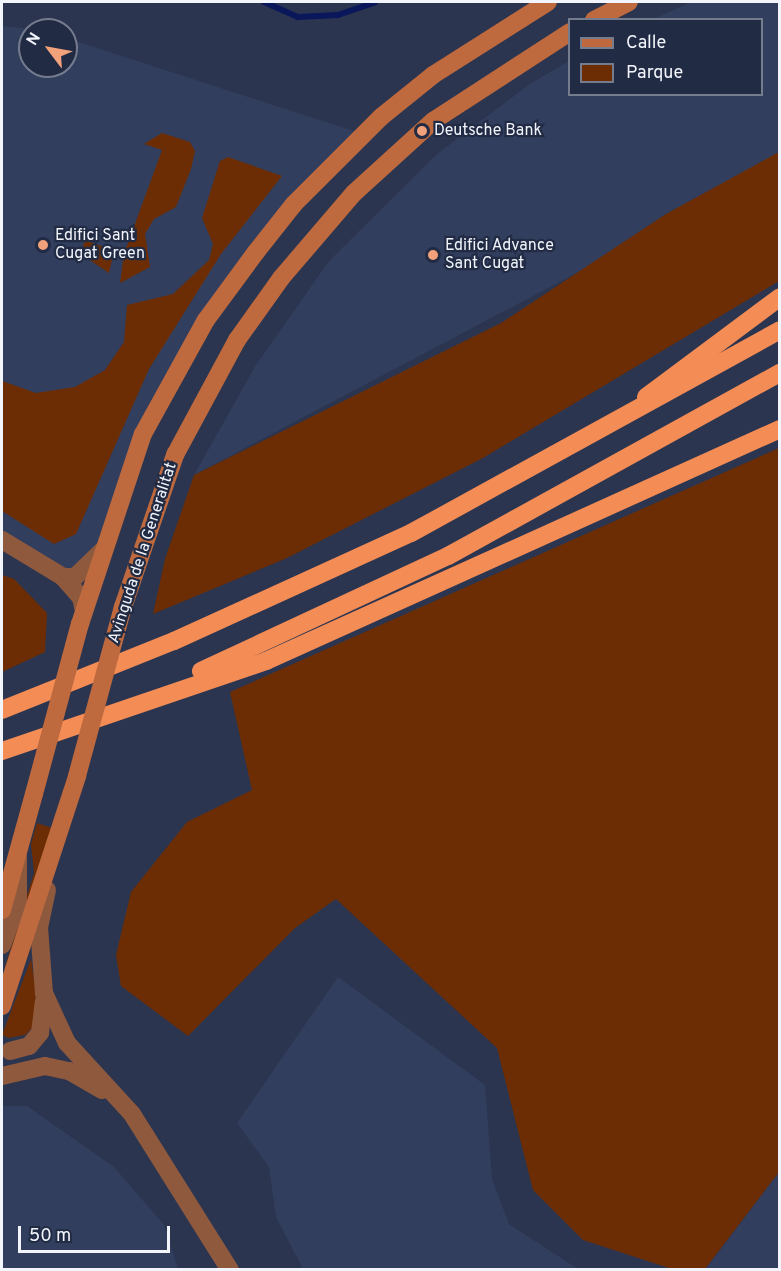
<!DOCTYPE html>
<style>
body{margin:0}
#map{position:relative;width:781px;height:1271px;overflow:hidden;background:#2c354f;font-family:Overpass,sans-serif}
div>[style]{position:absolute}
.built>*{inset:0;background:#323e5e}
.green>*{inset:0;background:#6c2d04}
.stream>*{height:6px;margin:-3px;padding:0 3px;transform-origin:3px;border-radius:3px;background:#0b175b}
.street>*{height:18px;margin:-9px;padding:0 9px;transform-origin:9px;border-radius:9px;background:#8f593e}
.secondary>*{height:18px;margin:-9px;padding:0 9px;transform-origin:9px;border-radius:9px;background:#bf6a3e}
.highway>*{height:18px;margin:-9px;padding:0 9px;transform-origin:9px;border-radius:9px;background:#f48c56}
.secondary-bridge>*{height:18px;margin:-9px;padding:0 9px;transform-origin:9px;border-radius:9px;background:#bf6a3e}
.dots>*{width:16px;height:16px;translate:-50% -50%;box-sizing:border-box;border:3px solid #222b44;border-radius:50%}
span{translate:-50% -50%;white-space:nowrap;text-align:center;line-height:1.15;-webkit-text-stroke:4.5px #222b44;paint-order:stroke}
.poi-label{font-size:16px;color:#f2f5fc}
.left{translate:0 -50%;text-align:left}
.street-label{font-size:16px;color:#f2f5fc}
.frame{position:absolute;inset:0;border:3px solid #f2f5fc;pointer-events:none}
.legend{position:absolute;left:568px;top:18px;width:195px;height:78px;box-sizing:border-box;background:#222b44;border:2px solid #757c8e;margin:0;padding:8px 10px;list-style:none;font-size:18px;color:#f2f5fc}
.legend li{display:flex;align-items:center;gap:12px;height:30px}
.legend b{width:30px;border:2px solid #757c8e}
.north{position:absolute;left:18px;top:18px;width:60px;height:60px;box-sizing:border-box;background:#222b44;border:2px solid #757c8e;border-radius:50%;rotate:302deg;font-size:16px;font-weight:700;line-height:24px;text-align:center;color:#f2f5fc}
.north::after{content:'';display:block;margin:auto;width:21px;height:27px;background:#f1a27b;clip-path:polygon(50% 0,100% 100%,50% 72%,0 100%)}
.scale{position:absolute;left:18px;top:1226px;width:152px;height:27px;box-sizing:border-box;border:3px solid #f2f5fc;border-top:0;padding-left:8px;font-size:18px;line-height:21px;white-space:nowrap;color:#f2f5fc;-webkit-text-stroke:4px #222b44;paint-order:stroke}
</style>
<div id="map">
<div class="built">
<i style="clip-path:polygon(691px 2px,779px 2px,779px 166px,194px 475px,256px 365px,329px 261px,437px 154px,530px 84px,569px 61px,570px 94px,762px 94px,762px 20px,654px 19px)"></i>
<i style="clip-path:polygon(2px 26px,41px 30px,30px 30px,30px 66px,66px 66px,66px 38px,363px 134px,294px 204px,168px 383px,103px 550px,75px 577px,2px 540px)"></i>
<i style="clip-path:polygon(338px 977px,485px 1085px,492px 1179px,509px 1224px,578px 1269px,303px 1269px,276px 1217px,269px 1167px,237px 1123px)"></i>
<i style="clip-path:polygon(2px 1106px,27px 1106px,114px 1167px,164px 1225px,178px 1269px,2px 1269px)"></i>
<i style="clip-path:polygon(779px 1172px,779px 1269px,705px 1270px,776px 1176px)"></i>
</div>
<div class="green">
<i style="clip-path:polygon(162px 133px,190px 142px,195px 151px,191px 169px,176px 207px,154px 219px,145px 234px,150px 267px,120px 283px,124px 254px,162px 150px,144px 144px)"></i>
<i style="clip-path:polygon(779px 152px,779px 281px,483px 458px,287px 558px,153px 614px,165px 559px,194px 475px,501px 323px,666px 214px)"></i>
<i style="clip-path:polygon(228px 157px,282px 176px,221px 254px,149px 369px,76px 534px,54px 544px,2px 511px,2px 381px,36px 393px,75px 387px,105px 370px,124px 342px,127px 305px,173px 294px,209px 260px,213px 244px,202px 218px,220px 161px)"></i>
<i style="clip-path:polygon(85px 240px,114px 251px,109px 273px,81px 254px)"></i>
<i style="clip-path:polygon(779px 448px,779px 1172px,705px 1269px,672px 1269px,583px 1240px,533px 1190px,497px 1048px,336px 899px,295px 928px,188px 1036px,121px 986px,116px 955px,131px 892px,187px 822px,252px 790px,230px 692px)"></i>
<i style="clip-path:polygon(2px 575px,14px 579px,47px 613px,45px 652px,2px 672px)"></i>
<i style="clip-path:polygon(37px 823px,52px 828px,2px 976px,34px 873px,31px 844px)"></i>
<i style="clip-path:polygon(31px 959px,37px 1000px,33px 1027px,25px 1035px,9px 1038px,2px 1035px)"></i>
</div>
<div class="stream">
<i style="left:264px;top:2px;width:37px;rotate:24deg"></i>
<i style="left:298px;top:17px;width:40px;rotate:-2.9deg"></i>
<i style="left:338px;top:15px;width:39px;rotate:-19deg"></i>
</div>
<div class="street">
<i style="left:2px;top:540px;width:71px;rotate:31.2deg"></i>
<i style="left:63px;top:577px;width:28px;rotate:49deg"></i>
<i style="left:81px;top:598px;width:13px;rotate:77deg"></i>
<i style="left:63px;top:577px;width:12px"></i>
<i style="left:75px;top:577px;width:39px;rotate:-44deg"></i>
<i style="left:47px;top:890px;width:38px;rotate:102deg"></i>
<i style="left:39px;top:927px;width:66px;rotate:85.7deg"></i>
<i style="left:44px;top:993px;width:55px;rotate:65.3deg"></i>
<i style="left:67px;top:1043px;width:96px;rotate:47.5deg"></i>
<i style="left:132px;top:1114px;width:184px;rotate:57.9deg"></i>
<i style="left:2px;top:945px;width:45px;rotate:-69.1deg"></i>
<i style="left:18px;top:903px;width:46px;rotate:-90deg"></i>
<i style="left:10px;top:1051px;width:20px;rotate:-15deg"></i>
<i style="left:29px;top:1046px;width:17px;rotate:-50deg"></i>
<i style="left:40px;top:1033px;width:32px;rotate:-83deg"></i>
<i style="left:2px;top:1076px;width:44px;rotate:-13.1deg"></i>
<i style="left:45px;top:1066px;width:25px;rotate:12deg"></i>
<i style="left:69px;top:1071px;width:38px;rotate:30deg"></i>
</div>
<div class="secondary">
<i style="left:594px;top:20px;width:39px;rotate:-27deg"></i>
<i style="left:123px;top:607px;width:161px;rotate:-71.1deg"></i>
<i style="left:175px;top:455px;width:131px;rotate:-61.7deg"></i>
<i style="left:237px;top:340px;width:77px;rotate:-54.5deg"></i>
<i style="left:282px;top:277px;width:111px;rotate:-49.4deg"></i>
<i style="left:354px;top:193px;width:107px;rotate:-42.3deg"></i>
<i style="left:433px;top:121px;width:163px;rotate:-33deg"></i>
<i style="left:80px;top:624px;width:200px;rotate:-71.7deg"></i>
<i style="left:143px;top:434px;width:130px;rotate:-61.1deg"></i>
<i style="left:206px;top:320px;width:84px;rotate:-53.7deg"></i>
<i style="left:256px;top:252px;width:61px;rotate:-51.6deg"></i>
<i style="left:294px;top:204px;width:123px;rotate:-45deg"></i>
<i style="left:381px;top:117px;width:67px;rotate:-38.9deg"></i>
<i style="left:433px;top:75px;width:136px;rotate:-32.4deg"></i>
<i style="left:2px;top:910px;width:120px;rotate:-74.6deg"></i>
<i style="left:2px;top:1006px;width:242px;rotate:-71.9deg"></i>
</div>
<div class="highway">
<i style="left:646px;top:397px;width:167px;rotate:-36.7deg"></i>
<i style="left:201px;top:671px;width:272px;rotate:-25deg"></i>
<i style="left:448px;top:556px;width:379px;rotate:-28.9deg"></i>
<i style="left:2px;top:710px;width:185px;rotate:-21.9deg"></i>
<i style="left:174px;top:641px;width:260px;rotate:-24.5deg"></i>
<i style="left:411px;top:533px;width:421px;rotate:-28.8deg"></i>
<i style="left:2px;top:751px;width:279px;rotate:-18.8deg"></i>
<i style="left:266px;top:661px;width:564px;rotate:-24.29deg"></i>
</div>
<div class="secondary-bridge">
<i style="left:77px;top:776px;width:175px;rotate:-74.8deg"></i>
<i style="left:34px;top:794px;width:176px;rotate:-74.9deg"></i>
</div>
<div class="dots">
<i style="left:422px;top:131px;background:#f1a27b"></i>
<i style="left:43px;top:245px;background:#f1a27b"></i>
<i style="left:433px;top:255px;background:#f1a27b"></i>
</div>
<div class="poi-label">
<span class="left" style="left:434px;top:131px">Deutsche Bank</span>
<span class="left" style="left:55px;top:245px">Edifici Sant<br>Cugat Green</span>
<span class="left" style="left:445px;top:255px">Edifici Advance<br>Sant Cugat</span>
</div>
<div class="street-label">
<span style="left:143px;top:553px;rotate:-72deg">Avinguda de la Generalitat</span>
</div>
<div class="frame"></div>
<ul class="legend">
<li><b style="height:8px;background:#bf6a3e"></b>Calle</li>
<li><b style="height:16px;background:#6c2d04"></b>Parque</li>
</ul>
<div class="north">N</div>
<div class="scale">50 m</div>
</div>
